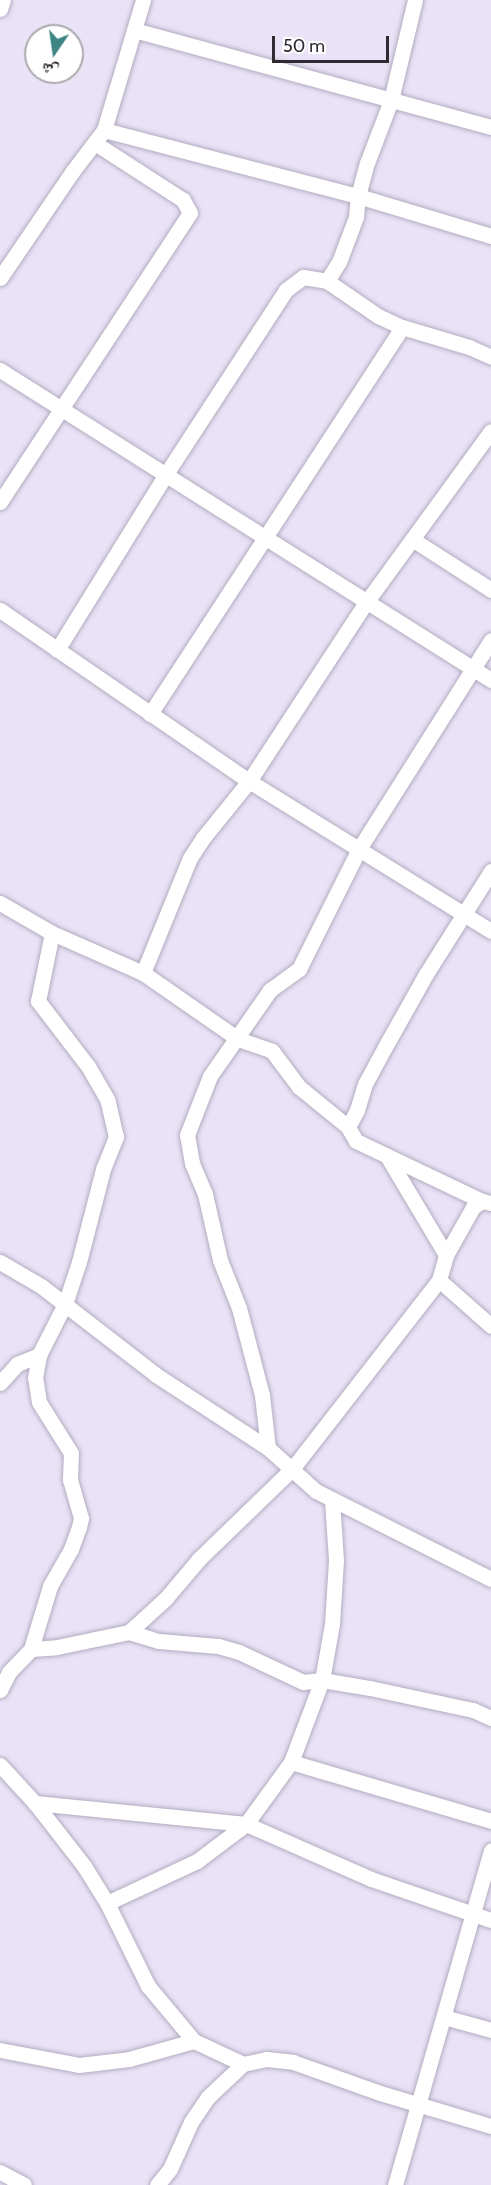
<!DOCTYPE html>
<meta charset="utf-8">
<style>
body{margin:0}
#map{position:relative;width:491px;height:2185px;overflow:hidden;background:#eae3f7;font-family:Cabin,"Noto Naskh Arabic",sans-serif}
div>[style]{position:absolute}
.roads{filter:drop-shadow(0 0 2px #b3acc0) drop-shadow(0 0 2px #b3acc0)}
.minor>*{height:15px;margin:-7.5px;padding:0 7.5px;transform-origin:7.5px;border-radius:7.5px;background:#fff}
span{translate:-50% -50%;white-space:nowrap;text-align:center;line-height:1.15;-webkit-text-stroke:4.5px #fff;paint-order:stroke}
.north{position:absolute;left:24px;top:24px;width:60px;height:60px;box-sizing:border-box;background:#fff;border:2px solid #abaaad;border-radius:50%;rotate:193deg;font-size:16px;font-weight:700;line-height:24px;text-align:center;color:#2e2b33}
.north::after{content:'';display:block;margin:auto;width:21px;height:27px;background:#3d8583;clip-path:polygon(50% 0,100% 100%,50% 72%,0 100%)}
.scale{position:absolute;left:272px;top:36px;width:117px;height:27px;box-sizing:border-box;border:3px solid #2e2b33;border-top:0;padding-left:8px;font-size:18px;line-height:21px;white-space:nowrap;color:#2e2b33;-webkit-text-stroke:4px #fff;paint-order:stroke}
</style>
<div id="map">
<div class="roads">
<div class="minor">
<i style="left:0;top:9px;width:9px;rotate:-72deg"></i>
<i style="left:134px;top:30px;width:370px;rotate:15.2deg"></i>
<i style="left:104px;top:130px;width:262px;rotate:14.6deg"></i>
<i style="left:358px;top:196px;width:139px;rotate:16.7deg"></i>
<i style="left:0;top:278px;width:128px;rotate:-55.8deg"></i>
<i style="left:72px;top:172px;width:53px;rotate:-52.7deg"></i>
<i style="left:104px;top:130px;width:136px;rotate:-73.3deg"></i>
<i style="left:327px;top:281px;width:62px;rotate:34.5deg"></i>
<i style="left:378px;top:316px;width:26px;rotate:25deg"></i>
<i style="left:402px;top:327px;width:70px;rotate:16.6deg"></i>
<i style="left:469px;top:347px;width:24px;rotate:24deg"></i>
<i style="left:0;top:370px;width:581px;rotate:32.27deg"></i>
<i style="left:0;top:502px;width:346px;rotate:-56.7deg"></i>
<i style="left:190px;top:213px;width:15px;rotate:-118deg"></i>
<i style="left:183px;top:200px;width:105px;rotate:-147.1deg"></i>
<i style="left:412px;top:539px;width:94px;rotate:32.8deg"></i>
<i style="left:0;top:610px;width:302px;rotate:34.5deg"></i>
<i style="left:249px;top:781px;width:285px;rotate:31.8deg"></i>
<i style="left:57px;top:650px;width:207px;rotate:-58.2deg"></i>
<i style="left:166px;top:474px;width:220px;rotate:-56.9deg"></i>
<i style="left:286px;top:290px;width:21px;rotate:-37deg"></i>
<i style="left:303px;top:277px;width:24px;rotate:9deg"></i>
<i style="left:327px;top:281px;width:22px;rotate:-58deg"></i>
<i style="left:339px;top:262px;width:48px;rotate:-69.3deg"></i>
<i style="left:356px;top:217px;width:21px;rotate:-85deg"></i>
<i style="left:358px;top:196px;width:34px;rotate:-75deg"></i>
<i style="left:367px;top:163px;width:67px;rotate:-69.1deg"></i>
<i style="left:391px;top:100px;width:103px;rotate:-76.5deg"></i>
<i style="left:150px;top:714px;width:462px;rotate:-56.9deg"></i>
<i style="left:0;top:903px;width:60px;rotate:30deg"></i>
<i style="left:52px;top:933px;width:99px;rotate:23.7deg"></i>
<i style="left:143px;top:973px;width:116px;rotate:34.8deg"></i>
<i style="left:238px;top:1039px;width:36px;rotate:19deg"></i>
<i style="left:272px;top:1051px;width:45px;rotate:53.1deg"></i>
<i style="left:299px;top:1087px;width:63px;rotate:39.2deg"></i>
<i style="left:143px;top:973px;width:124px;rotate:-67.8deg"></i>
<i style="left:190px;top:858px;width:24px;rotate:-57deg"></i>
<i style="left:203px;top:838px;width:73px;rotate:-51.1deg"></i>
<i style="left:249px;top:781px;width:215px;rotate:-56.8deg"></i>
<i style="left:367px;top:601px;width:210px;rotate:-53.9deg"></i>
<i style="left:387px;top:1156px;width:115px;rotate:59.2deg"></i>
<i style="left:482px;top:1201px;width:140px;rotate:-154.5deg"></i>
<i style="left:356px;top:1141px;width:16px;rotate:-120deg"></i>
<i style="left:348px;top:1127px;width:19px;rotate:-62deg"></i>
<i style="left:357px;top:1110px;width:27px;rotate:-73deg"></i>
<i style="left:365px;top:1084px;width:42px;rotate:-61.6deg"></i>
<i style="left:385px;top:1047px;width:84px;rotate:-60.7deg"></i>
<i style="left:426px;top:974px;width:122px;rotate:-57.7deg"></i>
<i style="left:0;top:1262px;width:48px;rotate:30.3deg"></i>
<i style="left:41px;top:1286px;width:145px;rotate:37.7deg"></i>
<i style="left:156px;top:1375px;width:134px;rotate:33.1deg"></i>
<i style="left:268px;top:1448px;width:64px;rotate:41.9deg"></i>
<i style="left:316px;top:1491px;width:196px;rotate:26.7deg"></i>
<i style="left:439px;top:1280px;width:69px;rotate:41.5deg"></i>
<i style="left:0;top:1383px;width:25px;rotate:-48deg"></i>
<i style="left:17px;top:1364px;width:24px;rotate:-22deg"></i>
<i style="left:268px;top:1448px;width:53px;rotate:-96.5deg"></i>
<i style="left:262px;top:1395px;width:90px;rotate:-104.8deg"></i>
<i style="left:239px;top:1308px;width:52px;rotate:-111.6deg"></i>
<i style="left:220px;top:1260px;width:68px;rotate:-102.8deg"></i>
<i style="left:205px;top:1194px;width:34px;rotate:-113deg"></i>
<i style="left:192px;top:1163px;width:28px;rotate:-100deg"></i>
<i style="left:187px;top:1135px;width:63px;rotate:-68.7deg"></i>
<i style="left:210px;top:1076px;width:105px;rotate:-55.1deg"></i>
<i style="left:270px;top:990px;width:36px;rotate:-36deg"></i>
<i style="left:299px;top:969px;width:134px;rotate:-63.4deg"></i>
<i style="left:359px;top:849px;width:247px;rotate:-57.7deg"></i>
<i style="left:129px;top:1632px;width:50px;rotate:-42.6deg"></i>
<i style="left:166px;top:1598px;width:51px;rotate:-49.8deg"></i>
<i style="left:199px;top:1559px;width:129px;rotate:-44.1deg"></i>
<i style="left:292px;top:1469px;width:239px;rotate:-52.1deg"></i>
<i style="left:439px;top:1280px;width:26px;rotate:-74deg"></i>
<i style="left:446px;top:1255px;width:55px;rotate:-60.6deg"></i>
<i style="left:473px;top:1207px;width:11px;rotate:-34deg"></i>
<i style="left:482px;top:1201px;width:9px;rotate:13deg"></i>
<i style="left:31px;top:1649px;width:26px;rotate:-4deg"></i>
<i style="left:57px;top:1647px;width:74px;rotate:-11.8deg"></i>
<i style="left:129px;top:1632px;width:31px;rotate:17deg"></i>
<i style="left:159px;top:1641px;width:59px;rotate:4.8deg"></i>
<i style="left:218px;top:1646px;width:22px;rotate:16deg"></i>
<i style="left:239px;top:1652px;width:71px;rotate:25.1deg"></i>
<i style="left:303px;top:1682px;width:19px;rotate:-6deg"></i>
<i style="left:322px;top:1680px;width:49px;rotate:9.5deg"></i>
<i style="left:370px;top:1688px;width:105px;rotate:12.1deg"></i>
<i style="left:473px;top:1710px;width:20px;rotate:24deg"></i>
<i style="left:0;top:1690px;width:20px;rotate:-63deg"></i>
<i style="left:9px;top:1672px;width:32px;rotate:-46deg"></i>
<i style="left:31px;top:1649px;width:66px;rotate:-73.2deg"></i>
<i style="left:50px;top:1586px;width:43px;rotate:-60.4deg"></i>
<i style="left:71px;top:1549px;width:23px;rotate:-70deg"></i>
<i style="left:79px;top:1527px;width:9px;rotate:-77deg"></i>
<i style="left:81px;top:1518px;width:40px;rotate:-106deg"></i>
<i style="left:70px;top:1480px;width:27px;rotate:-88deg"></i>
<i style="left:71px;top:1453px;width:60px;rotate:-122.1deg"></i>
<i style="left:39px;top:1402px;width:24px;rotate:-99deg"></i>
<i style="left:35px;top:1378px;width:23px;rotate:-80deg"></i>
<i style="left:39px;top:1355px;width:57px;rotate:-63deg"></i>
<i style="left:65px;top:1304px;width:44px;rotate:-71.6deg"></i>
<i style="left:79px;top:1262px;width:96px;rotate:-75.5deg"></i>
<i style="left:103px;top:1169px;width:35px;rotate:-68deg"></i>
<i style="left:116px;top:1137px;width:39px;rotate:-103deg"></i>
<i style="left:107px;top:1099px;width:39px;rotate:-120deg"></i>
<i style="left:87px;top:1065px;width:81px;rotate:-127.4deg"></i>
<i style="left:38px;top:1001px;width:69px;rotate:-78.4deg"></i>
<i style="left:291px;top:1762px;width:209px;rotate:16.4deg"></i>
<i style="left:0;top:1765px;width:52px;rotate:47.4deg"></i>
<i style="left:35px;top:1803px;width:80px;rotate:52.1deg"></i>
<i style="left:84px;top:1866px;width:44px;rotate:58.1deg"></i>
<i style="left:107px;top:1903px;width:93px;rotate:63.7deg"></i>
<i style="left:148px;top:1986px;width:72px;rotate:50.1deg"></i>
<i style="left:194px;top:2041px;width:54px;rotate:25.1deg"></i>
<i style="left:243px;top:2064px;width:24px;rotate:-12deg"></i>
<i style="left:266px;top:2059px;width:27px;rotate:6deg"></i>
<i style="left:293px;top:2062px;width:92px;rotate:19.6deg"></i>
<i style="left:380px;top:2093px;width:116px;rotate:16.6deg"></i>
<i style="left:35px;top:1803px;width:212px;rotate:5.7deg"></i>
<i style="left:246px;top:1824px;width:137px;rotate:23.7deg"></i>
<i style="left:371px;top:1879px;width:127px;rotate:18.9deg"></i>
<i style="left:107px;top:1903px;width:99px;rotate:-25deg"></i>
<i style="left:197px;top:1861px;width:61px;rotate:-37.1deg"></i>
<i style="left:246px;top:1824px;width:77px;rotate:-54deg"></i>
<i style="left:291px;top:1762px;width:88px;rotate:-69.3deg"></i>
<i style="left:322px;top:1680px;width:57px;rotate:-79.9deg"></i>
<i style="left:332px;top:1624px;width:64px;rotate:-86.4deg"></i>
<i style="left:336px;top:1560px;width:60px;rotate:-93.8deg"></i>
<i style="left:444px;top:2017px;width:49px;rotate:15.5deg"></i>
<i style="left:0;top:2050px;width:80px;rotate:10.8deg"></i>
<i style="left:79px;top:2065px;width:50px;rotate:-6.8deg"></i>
<i style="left:129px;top:2059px;width:67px;rotate:-15.5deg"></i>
<i style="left:0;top:2172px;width:27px;rotate:28deg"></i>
<i style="left:157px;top:2185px;width:21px;rotate:-51deg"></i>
<i style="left:170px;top:2169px;width:51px;rotate:-65.9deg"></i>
<i style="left:191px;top:2122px;width:30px;rotate:-56deg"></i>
<i style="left:208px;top:2097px;width:48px;rotate:-43.3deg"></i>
<i style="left:395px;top:2185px;width:348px;rotate:-74deg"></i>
</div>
</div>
<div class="north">ش</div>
<div class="scale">50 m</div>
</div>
